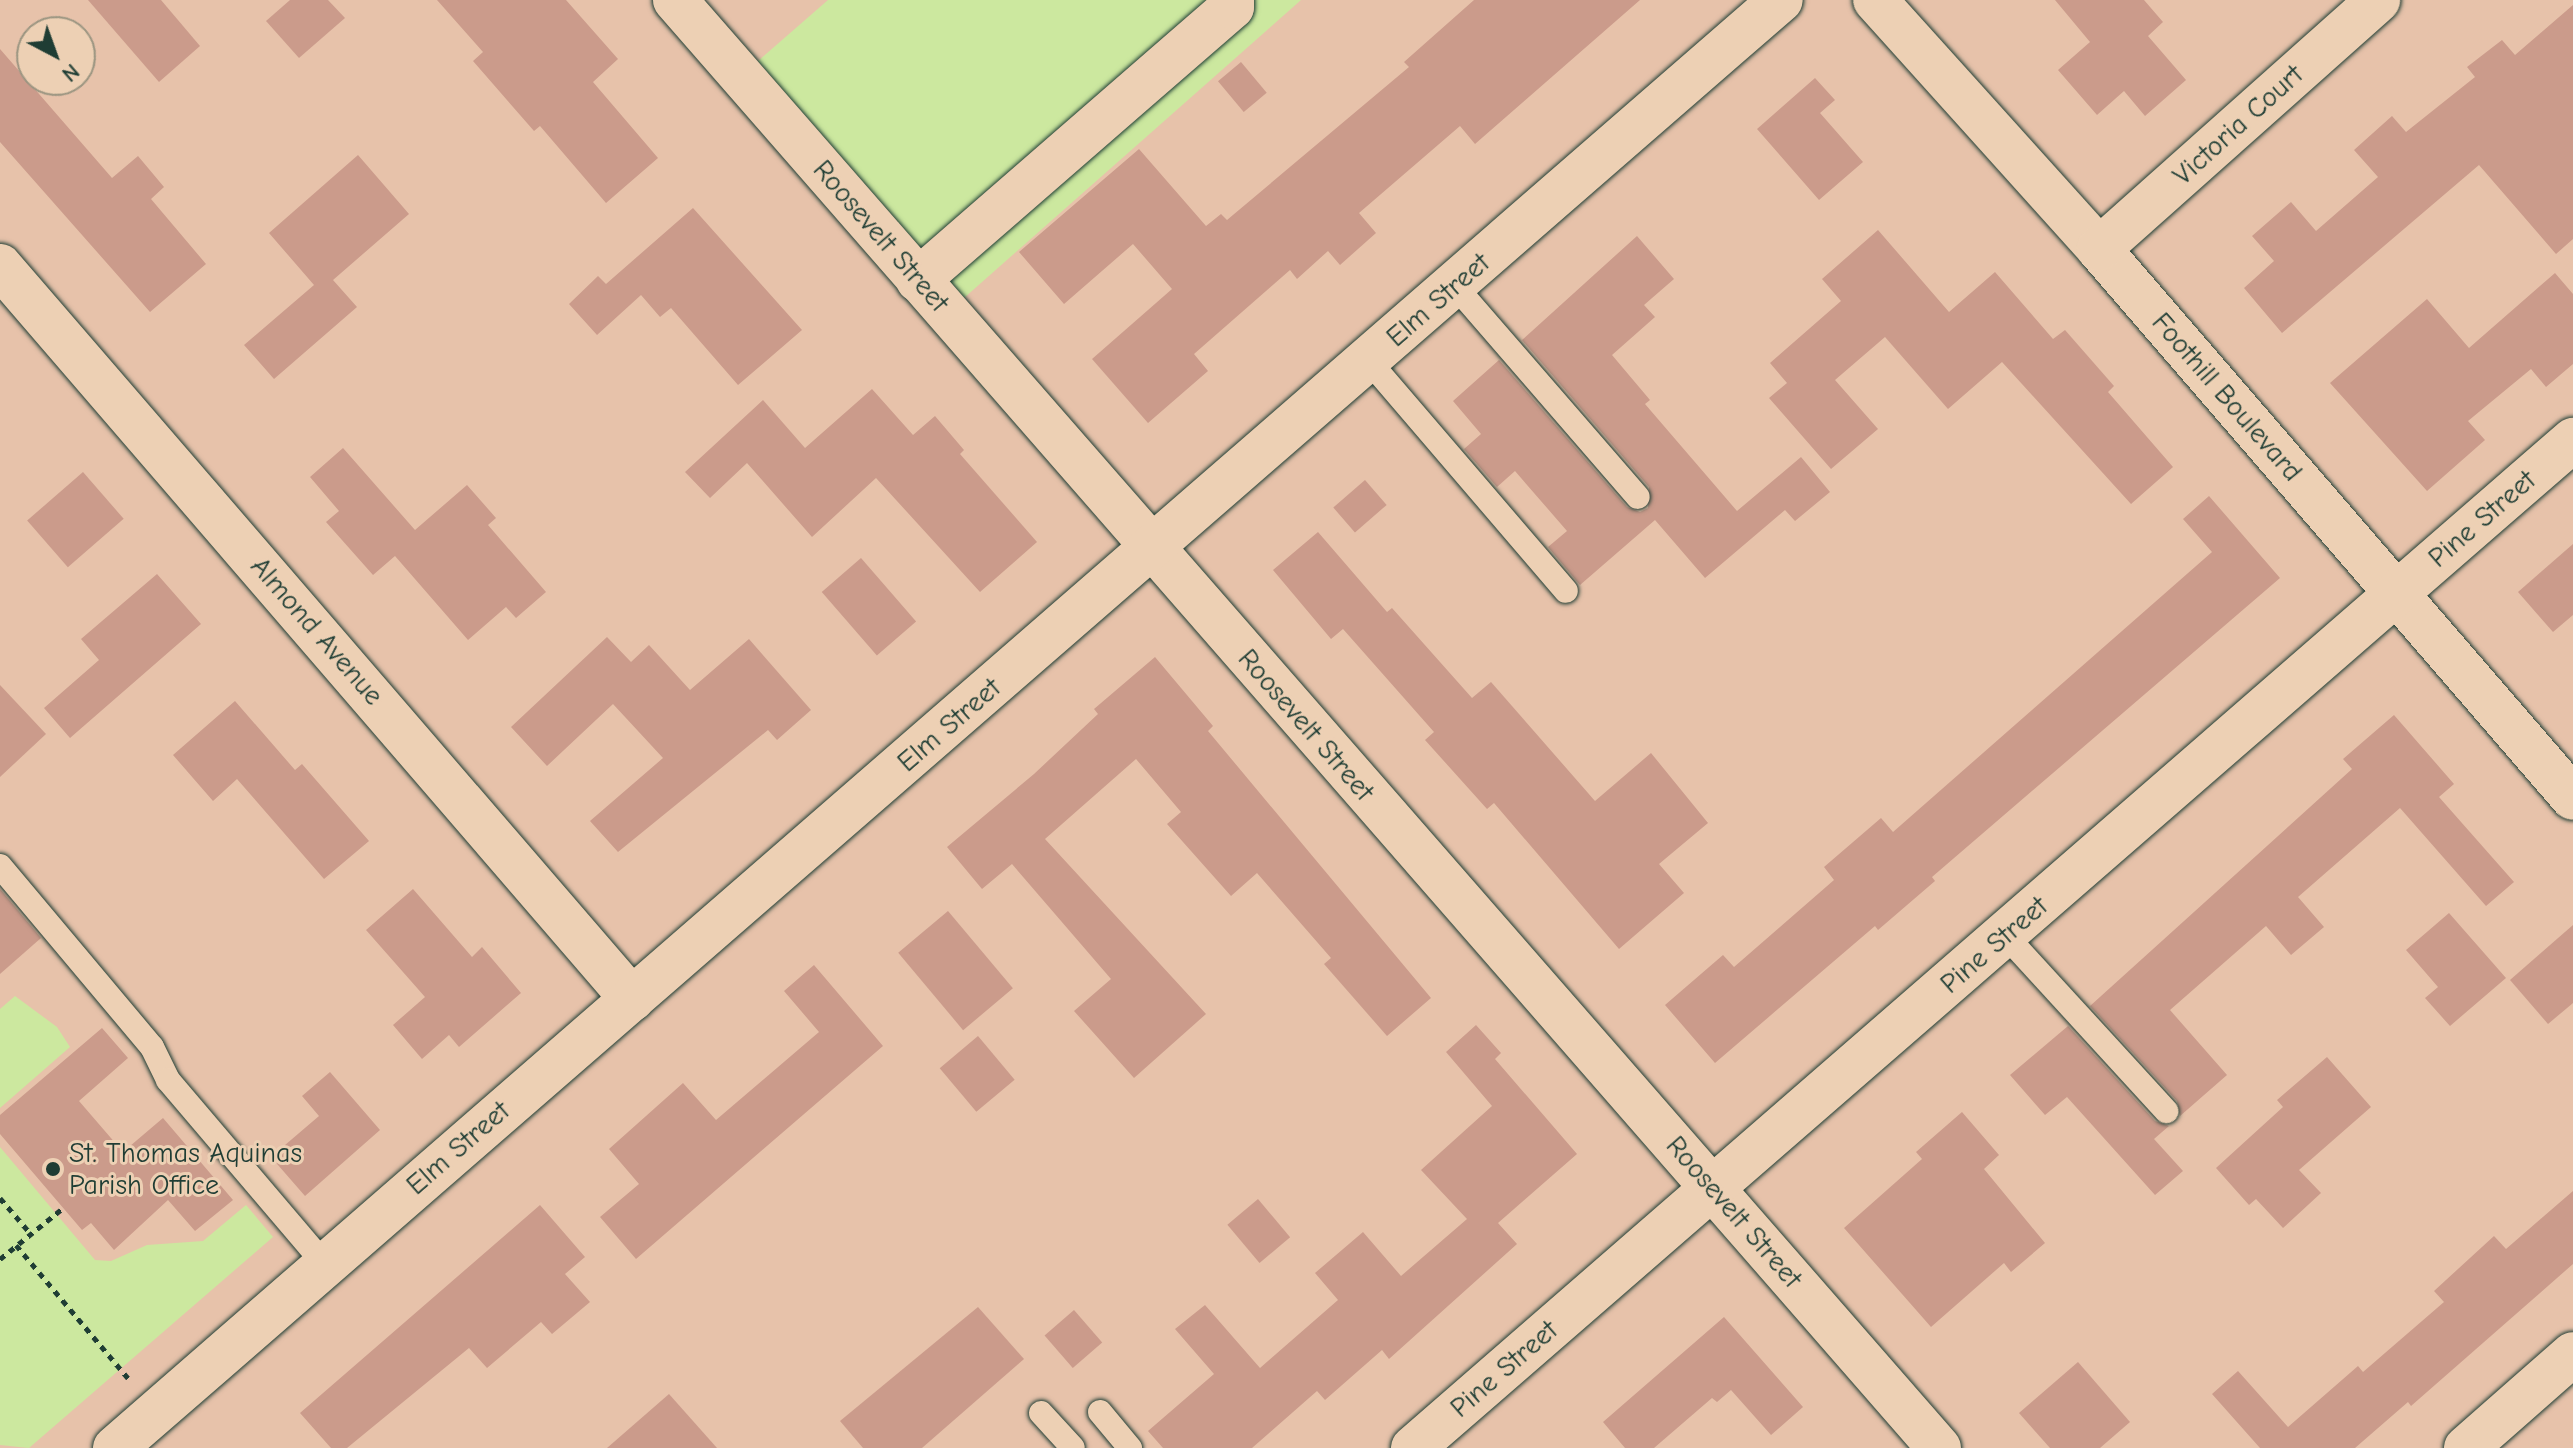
<!DOCTYPE html>
<style>
body{margin:0}
#map{position:relative;width:2573px;height:1448px;overflow:hidden;background:#e7c2aa;font-family:"Comic Neue",sans-serif}
div>[style]{position:absolute}
.green>*{inset:0;background:#cce89f}
.building>*{inset:0;background:#cb9b8b;transform-origin:0 0}
.path>*{height:5px;margin-top:-2.5px;transform-origin:0;background:repeating-linear-gradient(90deg,#1f3d34 0 6px,transparent 0 12px)}
.roads{filter:drop-shadow(0 0 2px #1f3d34) drop-shadow(0 0 2px #1f3d34)}
.lane>*{height:24px;margin:-12px;padding:0 12px;transform-origin:12px;border-radius:12px;background:#edd0b4}
.street>*{height:44px;margin:-22px;padding:0 22px;transform-origin:22px;border-radius:22px;background:#edd0b4}
.dots>*{width:22px;height:22px;translate:-50% -50%;box-sizing:border-box;border:4px solid #edd0b4;border-radius:50%}
span{translate:-50% -50%;white-space:nowrap;text-align:center;line-height:1.15;-webkit-text-stroke:6px #edd0b4;paint-order:stroke}
.street-label{font-size:28px;color:#1f3d34}
.poi-label{font-size:28px;color:#1f3d34}
.left{translate:0 -50%;text-align:left}
.north{position:absolute;left:16px;top:16px;width:80px;height:80px;box-sizing:border-box;background:#edd0b4;border:2px solid #9b9581;border-radius:50%;rotate:139deg;font-size:22px;font-weight:700;line-height:32px;text-align:center;color:#1f3d34}
.north::after{content:'';display:block;margin:auto;width:28px;height:36px;background:#1f3d34;clip-path:polygon(50% 0,100% 100%,50% 72%,0 100%)}
</style>
<div id="map">
<div class="green">
<i style="clip-path:polygon(828px 0,1301px 0,947px 313px,742px 75px)"></i>
<i style="clip-path:polygon(15px 996px,57px 1027px,70px 1047px,0 1108px,0 1009px)"></i>
<i style="clip-path:polygon(0 1147px,95px 1260px,111px 1261px,147px 1245px,203px 1241px,246px 1205px,273px 1237px,29px 1448px,0 1445px)"></i>
</div>
<div class="building">
<i style="clip-path:polygon(88px 0,161px 0,200px 46px,159px 82px)"></i>
<i style="clip-path:polygon(290px 0,328px 0,345px 18px,299px 58px,266px 21px)"></i>
<i style="clip-path:polygon(437px 0,566px 0,618px 59px,593px 82px,658px 158px,606px 203px,540px 126px,534px 131px,473px 61px,483px 52px)"></i>
<i style="clip-path:polygon(1474px 0,1640px 0,1475px 144px,1460px 126px,1359px 213px,1376px 233px,1340px 265px,1328px 251px,1297px 279px,1290px 270px,1194px 354px,1208px 371px,1148px 423px,1092px 359px,1172px 289px,1133px 244px,1064px 304px,1019px 252px,1139px 149px,1206px 226px,1221px 214px,1227px 220px,1409px 67px,1404px 62px)"></i>
<i style="clip-path:polygon(2055px 0,2144px 0,2163px 22px,2148px 36px,2186px 80px,2145px 116px,2124px 91px,2097px 115px,2058px 70px,2090px 42px)"></i>
<i style="clip-path:polygon(2573px 5px,2573px 239px,2556px 254px,2479px 165px,2282px 333px,2244px 288px,2274px 261px,2252px 236px,2291px 202px,2316px 231px,2378px 177px,2354px 150px,2392px 116px,2406px 132px,2475px 77px,2467px 67px,2502px 40px,2515px 55px)"></i>
<i style="clip-path:polygon(0 49px,112px 178px,138px 156px,164px 187px,151px 199px,206px 264px,150px 312px,0 142px)"></i>
<i style="left:1241px;top:62px;width:40px;height:30px;rotate:50deg"></i>
<i style="clip-path:polygon(1815px 78px,1835px 100px,1820px 113px,1863px 162px,1819px 200px,1757px 129px)"></i>
<i style="clip-path:polygon(358px 155px,409px 214px,333px 280px,357px 307px,274px 379px,244px 345px,314px 285px,269px 233px)"></i>
<i style="clip-path:polygon(693px 208px,802px 330px,738px 385px,671px 308px,660px 317px,641px 295px,597px 335px,569px 304px,598px 276px,606px 284px)"></i>
<i style="clip-path:polygon(1878px 230px,1949px 312px,1995px 272px,2053px 339px,2065px 330px,2114px 386px,2108px 392px,2173px 467px,2131px 504px,2002px 362px,1948px 409px,1885px 337px,1835px 380px,1878px 429px,1831px 469px,1769px 398px,1787px 383px,1770px 363px,1841px 301px,1822px 279px)"></i>
<i style="clip-path:polygon(1637px 236px,1674px 279px,1644px 305px,1655px 317px,1612px 355px,1650px 400px,1645px 404px,1737px 511px,1801px 457px,1830px 492px,1795px 521px,1785px 510px,1705px 578px,1655px 520px,1580px 585px,1548px 547px,1567px 531px,1515px 471px,1497px 487px,1464px 449px,1481px 434px,1453px 401px,1499px 360px,1627px 507px,1640px 512px,1648px 508px,1649px 487px,1522px 340px)"></i>
<i style="clip-path:polygon(2555px 273px,2573px 294px,2573px 364px,2546px 387px,2531px 369px,2468px 421px,2485px 440px,2427px 491px,2330px 383px,2427px 299px,2469px 348px)"></i>
<i style="clip-path:polygon(872px 389px,913px 435px,935px 416px,964px 450px,960px 454px,1037px 542px,980px 592px,876px 478px,812px 537px,747px 463px,710px 498px,685px 472px,763px 400px,805px 448px)"></i>
<i style="clip-path:polygon(343px 448px,415px 530px,467px 485px,496px 518px,488px 525px,546px 592px,516px 618px,506px 607px,468px 640px,395px 556px,373px 575px,326px 522px,339px 511px,310px 477px)"></i>
<i style="left:83px;top:472px;width:62px;height:74px;rotate:49deg"></i>
<i style="left:1365px;top:480px;width:33px;height:42px;rotate:49deg"></i>
<i style="clip-path:polygon(2209px 496px,2280px 578px,1932px 877px,1935px 881px,1878px 930px,1875px 926px,1715px 1063px,1665px 1005px,1723px 955px,1734px 967px,1834px 880px,1824px 867px,1881px 818px,1893px 832px,2212px 552px,2183px 519px)"></i>
<i style="clip-path:polygon(1318px 532px,1387px 612px,1392px 608px,1472px 698px,1491px 682px,1595px 801px,1651px 753px,1708px 823px,1659px 864px,1684px 893px,1619px 949px,1494px 803px,1487px 809px,1425px 740px,1434px 732px,1343px 629px,1331px 639px,1273px 570px)"></i>
<i style="clip-path:polygon(2573px 544px,2573px 615px,2553px 632px,2518px 592px)"></i>
<i style="left:861px;top:558px;width:84px;height:52px;rotate:49deg"></i>
<i style="clip-path:polygon(157px 574px,201px 624px,70px 738px,44px 708px,99px 660px,81px 639px)"></i>
<i style="clip-path:polygon(607px 637px,631px 662px,649px 645px,690px 690px,749px 639px,811px 710px,777px 740px,768px 730px,618px 852px,590px 821px,663px 758px,613px 704px,547px 766px,511px 727px)"></i>
<i style="clip-path:polygon(1155px 657px,1213px 726px,1208px 731px,1431px 998px,1387px 1036px,1324px 964px,1331px 958px,1257px 873px,1231px 896px,1167px 824px,1181px 812px,1136px 759px,1045px 839px,1206px 1014px,1134px 1078px,1074px 1011px,1111px 979px,1012px 864px,982px 889px,947px 847px,1034px 774px,1098px 714px,1094px 709px)"></i>
<i style="clip-path:polygon(0 685px,46px 734px,0 777px)"></i>
<i style="clip-path:polygon(235px 701px,295px 770px,302px 764px,369px 841px,324px 879px,237px 779px,213px 801px,173px 755px)"></i>
<i style="clip-path:polygon(2394px 715px,2454px 784px,2439px 797px,2514px 882px,2486px 906px,2400px 808px,2298px 897px,2324px 927px,2291px 955px,2266px 926px,2170px 1010px,2227px 1075px,2180px 1116px,2177px 1101px,2090px 1006px,2352px 769px,2343px 759px)"></i>
<i style="clip-path:polygon(0 889px,41px 938px,0 974px)"></i>
<i style="clip-path:polygon(413px 889px,472px 957px,482px 947px,521px 993px,459px 1047px,449px 1035px,422px 1059px,393px 1025px,425px 997px,366px 930px)"></i>
<i style="left:948px;top:911px;width:101px;height:65px;rotate:50deg"></i>
<i style="clip-path:polygon(2449px 913px,2506px 978px,2450px 1026px,2425px 998px,2438px 987px,2406px 950px)"></i>
<i style="clip-path:polygon(2573px 925px,2573px 1003px,2548px 1024px,2510px 980px)"></i>
<i style="clip-path:polygon(814px 965px,883px 1046px,636px 1259px,600px 1217px,639px 1184px,609px 1149px,683px 1083px,716px 1120px,819px 1032px,784px 991px)"></i>
<i style="clip-path:polygon(1476px 1025px,1501px 1053px,1495px 1059px,1577px 1154px,1498px 1223px,1517px 1244px,1389px 1359px,1382px 1350px,1325px 1400px,1317px 1391px,1252px 1448px,1163px 1448px,1148px 1431px,1214px 1374px,1175px 1329px,1205px 1305px,1260px 1368px,1338px 1300px,1315px 1273px,1363px 1232px,1401px 1276px,1467px 1219px,1421px 1170px,1492px 1106px,1446px 1052px)"></i>
<i style="clip-path:polygon(2068px 1026px,2155px 1121px,2169px 1126px,2154px 1139px,2183px 1171px,2155px 1195px,2067px 1097px,2045px 1115px,2010px 1075px)"></i>
<i style="clip-path:polygon(102px 1028px,128px 1058px,79px 1101px,123px 1152px,163px 1118px,233px 1200px,195px 1231px,168px 1200px,114px 1250px,91px 1223px,82px 1230px,0 1134px,0 1115px)"></i>
<i style="left:978px;top:1036px;width:57px;height:50px;rotate:50deg"></i>
<i style="clip-path:polygon(2327px 1057px,2371px 1107px,2299px 1170px,2321px 1193px,2283px 1228px,2256px 1199px,2249px 1205px,2216px 1168px,2283px 1107px,2277px 1100px)"></i>
<i style="clip-path:polygon(330px 1072px,380px 1130px,305px 1196px,271px 1157px,319px 1116px,302px 1096px)"></i>
<i style="clip-path:polygon(1962px 1112px,1999px 1155px,1984px 1169px,2045px 1243px,2011px 1272px,2004px 1263px,1931px 1327px,1844px 1228px,1922px 1159px,1916px 1152px)"></i>
<i style="clip-path:polygon(2573px 1191px,2573px 1264px,2411px 1406px,2408px 1402px,2355px 1448px,2260px 1448px,2212px 1394px,2238px 1371px,2288px 1427px,2358px 1366px,2363px 1372px,2444px 1302px,2434px 1291px,2494px 1236px,2506px 1249px)"></i>
<i style="left:1258px;top:1199px;width:50px;height:40px;rotate:50deg"></i>
<i style="clip-path:polygon(540px 1205px,585px 1257px,565px 1274px,590px 1302px,552px 1334px,541px 1322px,487px 1368px,469px 1348px,347px 1448px,331px 1448px,300px 1413px)"></i>
<i style="clip-path:polygon(978px 1307px,1024px 1359px,922px 1448px,863px 1448px,840px 1421px)"></i>
<i style="left:1074px;top:1310px;width:43px;height:39px;rotate:49deg"></i>
<i style="clip-path:polygon(1724px 1317px,1803px 1407px,1771px 1435px,1731px 1390px,1717px 1402px,1712px 1398px,1654px 1448px,1625px 1448px,1603px 1422px)"></i>
<i style="clip-path:polygon(2078px 1362px,2130px 1422px,2100px 1448px,2050px 1448px,2019px 1413px)"></i>
<i style="clip-path:polygon(669px 1394px,717px 1448px,607px 1448px)"></i>
</div>
<div class="path">
<i style="left:0;top:1198px;width:48px;rotate:49.3deg"></i>
<i style="left:16px;top:1245px;width:174px;rotate:49.9deg"></i>
<i style="left:0;top:1259px;width:81px;rotate:-39deg"></i>
</div>
<div class="roads">
<div class="lane">
<i style="left:1455px;top:286px;width:279px;rotate:49.1deg"></i>
<i style="left:1368px;top:360px;width:304px;rotate:49.4deg"></i>
<i style="left:0;top:866px;width:236px;rotate:50deg"></i>
<i style="left:152px;top:1047px;width:37px;rotate:64deg"></i>
<i style="left:168px;top:1080px;width:240px;rotate:49.6deg"></i>
<i style="left:2005px;top:935px;width:239px;rotate:47.5deg"></i>
<i style="left:1100px;top:1412px;width:47px;rotate:50.2deg"></i>
<i style="left:1041px;top:1413px;width:47px;rotate:47.6deg"></i>
</div>
<div class="street">
<i style="left:675px;top:0;width:1922px;rotate:48.88deg"></i>
<i style="left:1875px;top:0;width:335px;rotate:48deg"></i>
<i style="left:2099px;top:249px;width:725px;rotate:49.19deg"></i>
<i style="left:2099px;top:249px;width:374px;rotate:-41.7deg"></i>
<i style="left:0;top:266px;width:968px;rotate:49.23deg"></i>
<i style="left:918px;top:280px;width:416px;rotate:-41deg"></i>
<i style="left:1232px;top:7px;width:7px;rotate:-90deg"></i>
<i style="left:115px;top:1448px;width:2207px;rotate:-41deg"></i>
<i style="left:1413px;top:1448px;width:1537px;rotate:-40.99deg"></i>
<i style="left:2466px;top:1448px;width:142px;rotate:-41.3deg"></i>
</div>
</div>
<div class="dots">
<i style="left:53px;top:1169px;background:#1f3d34"></i>
</div>
<div class="street-label">
<span style="left:2238px;top:125px;rotate:-42deg">Victoria Court</span>
<span style="left:881px;top:236px;rotate:49deg">Roosevelt Street</span>
<span style="left:1438px;top:300px;rotate:-41deg">Elm Street</span>
<span style="left:2227px;top:397px;rotate:49deg">Foothill Boulevard</span>
<span style="left:2482px;top:519px;rotate:-41deg">Pine Street</span>
<span style="left:317px;top:631px;rotate:49deg">Almond Avenue</span>
<span style="left:949px;top:725px;rotate:-41deg">Elm Street</span>
<span style="left:1306px;top:725px;rotate:49deg">Roosevelt Street</span>
<span style="left:1994px;top:945px;rotate:-41deg">Pine Street</span>
<span style="left:458px;top:1148px;rotate:-41deg">Elm Street</span>
<span style="left:1734px;top:1212px;rotate:49deg">Roosevelt Street</span>
<span style="left:1504px;top:1369px;rotate:-41deg">Pine Street</span>
</div>
<div class="poi-label">
<span class="left" style="left:69px;top:1169px">St. Thomas Aquinas<br>Parish Office</span>
</div>
<div class="north">N</div>
</div>
